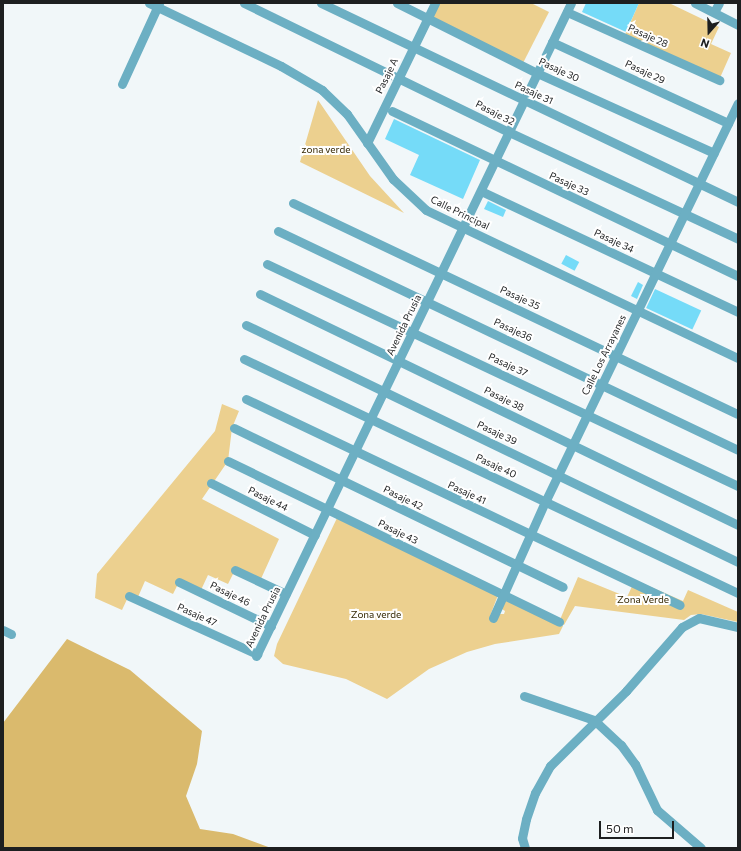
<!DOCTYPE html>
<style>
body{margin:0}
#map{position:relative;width:741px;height:851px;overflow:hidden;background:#f1f7f9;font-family:Commissioner,sans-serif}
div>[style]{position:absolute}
.green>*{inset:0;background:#ecd08f}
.forest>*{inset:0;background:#daba6d}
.building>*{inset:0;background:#75dbf8;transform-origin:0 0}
.street>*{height:9px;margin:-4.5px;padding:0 4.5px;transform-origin:4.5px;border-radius:4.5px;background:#6cafc3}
span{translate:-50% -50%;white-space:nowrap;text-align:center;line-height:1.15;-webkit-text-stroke:4px #fff;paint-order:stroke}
.street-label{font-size:10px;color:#1d1f20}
.park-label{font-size:10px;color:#362905}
.frame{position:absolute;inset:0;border:4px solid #1d1f20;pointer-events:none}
.north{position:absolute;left:689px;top:12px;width:40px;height:40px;-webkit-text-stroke:3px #fff;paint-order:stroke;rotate:200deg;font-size:11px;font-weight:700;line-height:16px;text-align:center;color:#1d1f20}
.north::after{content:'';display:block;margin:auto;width:14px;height:18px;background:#1d1f20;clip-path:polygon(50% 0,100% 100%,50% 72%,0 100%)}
.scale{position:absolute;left:599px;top:821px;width:75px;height:18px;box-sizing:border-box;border:2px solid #1d1f20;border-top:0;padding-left:5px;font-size:12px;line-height:14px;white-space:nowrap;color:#1d1f20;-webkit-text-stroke:3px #fff;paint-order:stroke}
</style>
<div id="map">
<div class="green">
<i style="clip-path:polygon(436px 3px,531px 3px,549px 12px,522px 65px,428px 18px)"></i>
<i style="clip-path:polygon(639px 3px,669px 3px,719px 27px,711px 44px,731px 53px,719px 80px,624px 37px)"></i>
<i style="clip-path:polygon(318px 100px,370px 176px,404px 213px,300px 162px)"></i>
<i style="clip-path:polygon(222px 404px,239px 411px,232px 428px,228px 461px,202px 499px,279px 539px,260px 581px,235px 570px,228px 584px,208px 575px,201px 590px,180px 580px,173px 594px,145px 581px,138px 597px,130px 593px,122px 610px,95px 598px,97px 574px,215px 431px)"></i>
<i style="clip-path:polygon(337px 518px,498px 595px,490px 616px,496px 619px,500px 614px,504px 614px,505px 611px,502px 609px,506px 598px,563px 626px,559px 634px,495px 644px,467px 652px,429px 669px,387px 699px,346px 679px,283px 664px,274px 656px,277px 644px)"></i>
<i style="clip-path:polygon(578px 577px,627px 597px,635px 580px,683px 601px,688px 590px,738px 612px,738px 622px,701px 614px,691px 615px,684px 620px,575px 606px,564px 625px,559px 622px)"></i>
</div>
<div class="forest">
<i style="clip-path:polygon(67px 639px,130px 670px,202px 731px,197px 764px,186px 796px,200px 829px,233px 834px,271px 848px,3px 848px,3px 723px)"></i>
</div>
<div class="building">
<i style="clip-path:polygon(586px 3px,639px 3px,626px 32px,582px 12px)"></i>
<i style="clip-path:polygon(394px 119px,480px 160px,463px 199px,410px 175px,419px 155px,385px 139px)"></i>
<i style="clip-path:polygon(488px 201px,506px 210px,503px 217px,484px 209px)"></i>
<i style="left:566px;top:255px;width:15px;height:10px;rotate:28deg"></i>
<i style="clip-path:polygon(638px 282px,643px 285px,637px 299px,631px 296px)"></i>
<i style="left:655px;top:289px;width:51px;height:21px;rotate:25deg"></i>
</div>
<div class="street">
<i style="left:149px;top:3px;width:146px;rotate:25.5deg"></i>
<i style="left:281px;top:66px;width:48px;rotate:30.3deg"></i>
<i style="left:322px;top:90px;width:35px;rotate:44deg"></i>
<i style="left:347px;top:114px;width:80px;rotate:54.7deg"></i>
<i style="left:393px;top:179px;width:45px;rotate:43.2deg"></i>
<i style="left:426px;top:210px;width:345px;rotate:25.4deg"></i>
<i style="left:244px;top:3px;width:295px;rotate:26deg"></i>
<i style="left:509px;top:132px;width:253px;rotate:25deg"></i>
<i style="left:321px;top:3px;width:462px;rotate:25.5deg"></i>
<i style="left:397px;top:3px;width:157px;rotate:26.6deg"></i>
<i style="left:537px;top:73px;width:194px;rotate:24.3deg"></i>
<i style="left:695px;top:3px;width:48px;rotate:27.1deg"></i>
<i style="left:567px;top:12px;width:167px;rotate:24.1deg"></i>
<i style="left:714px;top:12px;width:10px;rotate:-61deg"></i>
<i style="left:552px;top:42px;width:194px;rotate:24.7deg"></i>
<i style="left:122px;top:84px;width:89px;rotate:-65.4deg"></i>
<i style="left:392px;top:111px;width:383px;rotate:25.5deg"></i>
<i style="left:367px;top:143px;width:156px;rotate:-64.1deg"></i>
<i style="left:481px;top:191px;width:284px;rotate:25.2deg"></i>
<i style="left:293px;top:203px;width:492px;rotate:25.4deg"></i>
<i style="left:278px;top:231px;width:509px;rotate:25.46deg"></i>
<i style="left:267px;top:264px;width:521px;rotate:25.24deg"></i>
<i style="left:260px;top:294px;width:531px;rotate:25.79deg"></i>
<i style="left:246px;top:325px;width:546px;rotate:25.72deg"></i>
<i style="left:244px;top:359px;width:547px;rotate:25.35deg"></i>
<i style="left:246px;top:399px;width:480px;rotate:25.4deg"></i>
<i style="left:234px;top:428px;width:365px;rotate:25.8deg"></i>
<i style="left:228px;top:461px;width:368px;rotate:25.9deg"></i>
<i style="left:211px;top:483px;width:116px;rotate:26.6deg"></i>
<i style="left:235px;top:570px;width:56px;rotate:25.2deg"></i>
<i style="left:179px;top:582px;width:102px;rotate:25.6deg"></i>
<i style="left:129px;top:596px;width:141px;rotate:24.4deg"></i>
<i style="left:493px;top:618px;width:127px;rotate:-65.9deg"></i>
<i style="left:545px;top:502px;width:443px;rotate:-64.2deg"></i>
<i style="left:3px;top:630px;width:9px;rotate:27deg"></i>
<i style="left:256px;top:656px;width:725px;rotate:-64.25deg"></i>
<i style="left:524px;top:696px;width:74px;rotate:18.9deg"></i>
<i style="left:594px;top:720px;width:37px;rotate:43deg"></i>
<i style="left:621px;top:745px;width:24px;rotate:54deg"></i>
<i style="left:635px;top:764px;width:51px;rotate:64.4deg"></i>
<i style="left:657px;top:810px;width:58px;rotate:40.8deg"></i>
<i style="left:525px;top:848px;width:10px;rotate:-107deg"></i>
<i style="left:522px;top:838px;width:19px;rotate:-78deg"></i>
<i style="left:526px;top:819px;width:28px;rotate:-71deg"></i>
<i style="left:535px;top:793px;width:31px;rotate:-61deg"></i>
<i style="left:550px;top:766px;width:107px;rotate:-44.6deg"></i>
<i style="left:626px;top:691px;width:85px;rotate:-48.8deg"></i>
<i style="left:682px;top:627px;width:19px;rotate:-28deg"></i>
<i style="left:699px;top:618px;width:40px;rotate:13deg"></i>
</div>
<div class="street-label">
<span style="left:648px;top:36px;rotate:24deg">Pasaje 28</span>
<span style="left:559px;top:70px;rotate:25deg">Pasaje 30</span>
<span style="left:645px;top:72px;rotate:25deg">Pasaje 29</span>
<span style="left:387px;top:76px;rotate:-64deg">Pasaje A</span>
<span style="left:534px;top:93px;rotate:25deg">Pasaje 31</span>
<span style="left:495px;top:113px;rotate:27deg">Pasaje 32</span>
<span style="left:569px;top:184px;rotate:25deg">Pasaje 33</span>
<span style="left:460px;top:213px;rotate:26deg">Calle Principal</span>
<span style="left:614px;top:241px;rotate:25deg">Pasaje 34</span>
<span style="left:520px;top:298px;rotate:25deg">Pasaje 35</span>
<span style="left:404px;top:325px;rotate:-64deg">Avenida Prusia</span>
<span style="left:513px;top:330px;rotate:25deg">Pasaje36</span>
<span style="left:604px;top:355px;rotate:-64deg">Calle Los Arrayanes</span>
<span style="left:508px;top:365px;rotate:25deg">Pasaje 37</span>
<span style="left:504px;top:399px;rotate:26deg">Pasaje 38</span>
<span style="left:497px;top:433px;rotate:25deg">Pasaje 39</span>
<span style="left:496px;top:466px;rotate:25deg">Pasaje 40</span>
<span style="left:467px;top:493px;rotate:25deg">Pasaje 41</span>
<span style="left:403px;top:498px;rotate:26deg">Pasaje 42</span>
<span style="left:268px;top:499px;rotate:26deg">Pasaje 44</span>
<span style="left:398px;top:532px;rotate:26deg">Pasaje 43</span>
<span style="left:230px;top:594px;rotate:26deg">Pasaje 46</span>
<span style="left:197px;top:615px;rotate:24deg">Pasaje 47</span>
<span style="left:263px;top:617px;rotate:-64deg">Avenida Prusia</span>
</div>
<div class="park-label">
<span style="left:326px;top:150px">zona verde</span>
<span style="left:643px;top:600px">Zona Verde</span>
<span style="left:376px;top:615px">Zona verde</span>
</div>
<div class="frame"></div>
<div class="north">N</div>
<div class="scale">50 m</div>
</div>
